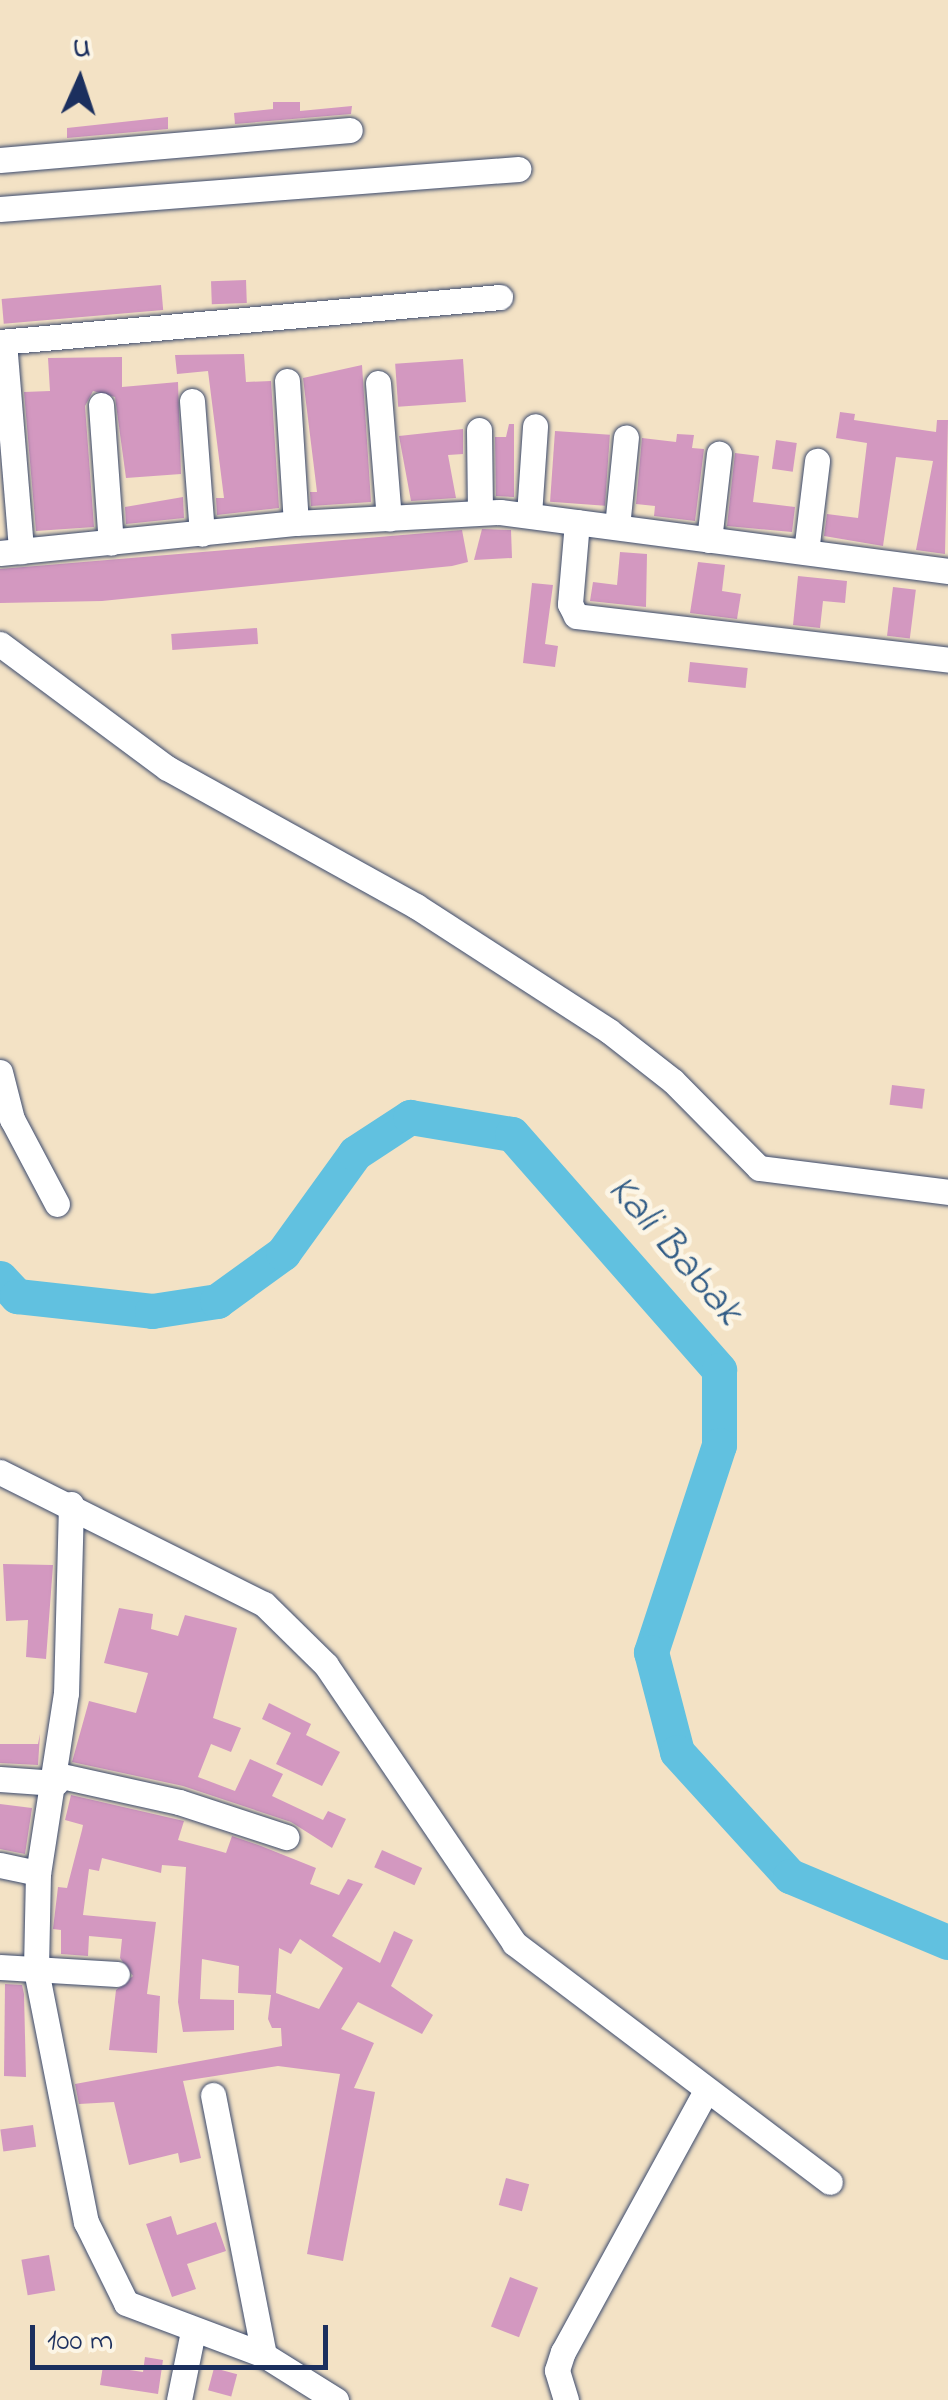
<!DOCTYPE html>
<style>
body{margin:0}
#map{position:relative;width:948px;height:2400px;overflow:hidden;background:#f3e2c5;font-family:"Indie Flower",sans-serif}
div>[style]{position:absolute}
.river>*{height:35px;margin:-17.5px;padding:0 17.5px;transform-origin:17.5px;border-radius:17.5px;background:#61c1e0}
.building>*{inset:0;background:#d398c0;transform-origin:0 0}
.roads{filter:drop-shadow(0 0 2px #3b4a6d) drop-shadow(0 0 2px #3b4a6d)}
.street>*{height:25px;margin:-12.5px;padding:0 12.5px;transform-origin:12.5px;border-radius:12.5px;background:#fff}
span{translate:-50% -50%;white-space:nowrap;text-align:center;line-height:1.15;-webkit-text-stroke:10px #fcf5e5;paint-order:stroke}
.water-label{font-size:42px;color:#305b85;font-style:italic}
.north{position:absolute;left:30px;top:30px;width:100px;height:100px;-webkit-text-stroke:8px #fcf5e5;paint-order:stroke;rotate:3deg;font-size:28px;font-weight:700;line-height:40px;text-align:center;color:#1b2f5e}
.north::after{content:'';display:block;margin:auto;width:35px;height:45px;background:#1b2f5e;clip-path:polygon(50% 0,100% 100%,50% 72%,0 100%)}
.scale{position:absolute;left:30px;top:2325px;width:298px;height:45px;box-sizing:border-box;border:5px solid #1b2f5e;border-top:0;padding-left:12px;font-size:30px;line-height:35px;white-space:nowrap;color:#1b2f5e;-webkit-text-stroke:8px #fcf5e5;paint-order:stroke}
</style>
<div id="map">
<div class="river">
<i style="left:0;top:1278px;width:25px;rotate:47deg"></i>
<i style="left:17px;top:1296px;width:136px;rotate:6.3deg"></i>
<i style="left:152px;top:1311px;width:66px;rotate:-8.7deg"></i>
<i style="left:217px;top:1301px;width:82px;rotate:-36deg"></i>
<i style="left:283px;top:1253px;width:123px;rotate:-54.2deg"></i>
<i style="left:355px;top:1153px;width:66px;rotate:-33.2deg"></i>
<i style="left:410px;top:1117px;width:103px;rotate:9.5deg"></i>
<i style="left:512px;top:1134px;width:314px;rotate:48.7deg"></i>
<i style="left:719px;top:1370px;width:75px;rotate:90deg"></i>
<i style="left:719px;top:1445px;width:218px;rotate:108.2deg"></i>
<i style="left:651px;top:1652px;width:103px;rotate:75.4deg"></i>
<i style="left:677px;top:1752px;width:168px;rotate:47.7deg"></i>
<i style="left:790px;top:1876px;width:171px;rotate:22.7deg"></i>
</div>
<div class="building">
<i style="clip-path:polygon(273px 102px,300px 102px,300px 111px,352px 106px,351px 114px,235px 124px,234px 113px,273px 109px)"></i>
<i style="clip-path:polygon(168px 117px,168px 129px,67px 138px,67px 128px)"></i>
<i style="left:246px;top:280px;width:23px;height:35px;rotate:88deg"></i>
<i style="left:161px;top:285px;width:25px;height:160px;rotate:85deg"></i>
<i style="clip-path:polygon(244px 354px,246px 382px,271px 381px,279px 508px,217px 515px,216px 498px,224px 498px,208px 371px,177px 374px,175px 355px)"></i>
<i style="clip-path:polygon(122px 357px,122px 387px,178px 382px,181px 474px,126px 478px,115px 397px,93px 391px,85px 406px,94px 527px,36px 531px,24px 392px,50px 391px,48px 358px)"></i>
<i style="left:463px;top:359px;width:43px;height:68px;rotate:86deg"></i>
<i style="clip-path:polygon(362px 365px,371px 502px,311px 506px,310px 492px,317px 492px,303px 378px)"></i>
<i style="clip-path:polygon(840px 412px,855px 414px,854px 420px,936px 432px,937px 420px,948px 420px,945px 554px,916px 550px,933px 461px,896px 457px,883px 546px,824px 536px,827px 514px,858px 518px,867px 443px,836px 438px)"></i>
<i style="clip-path:polygon(509px 424px,514px 424px,514px 497px,496px 496px,495px 437px,506px 437px)"></i>
<i style="clip-path:polygon(463px 429px,463px 454px,448px 455px,456px 498px,411px 501px,399px 436px)"></i>
<i style="left:555px;top:431px;width:55px;height:71px;rotate:4deg"></i>
<i style="clip-path:polygon(677px 434px,694px 435px,692px 448px,704px 449px,695px 521px,654px 516px,655px 506px,636px 504px,642px 438px,676px 442px)"></i>
<i style="left:776px;top:440px;width:21px;height:29px;rotate:8deg"></i>
<i style="clip-path:polygon(735px 453px,759px 456px,753px 502px,795px 507px,792px 532px,727px 526px)"></i>
<i style="clip-path:polygon(183px 497px,184px 518px,126px 524px,125px 507px)"></i>
<i style="clip-path:polygon(482px 529px,511px 530px,512px 558px,474px 560px)"></i>
<i style="clip-path:polygon(462px 530px,468px 562px,452px 566px,102px 601px,0 603px,0 569px)"></i>
<i style="clip-path:polygon(620px 552px,647px 554px,646px 607px,590px 601px,593px 582px,617px 585px)"></i>
<i style="clip-path:polygon(698px 562px,725px 565px,722px 591px,741px 594px,737px 619px,690px 613px)"></i>
<i style="clip-path:polygon(798px 576px,847px 581px,845px 603px,823px 601px,820px 628px,793px 625px)"></i>
<i style="clip-path:polygon(532px 583px,553px 585px,545px 644px,558px 646px,555px 667px,523px 663px)"></i>
<i style="left:893px;top:587px;width:23px;height:49px;rotate:7deg"></i>
<i style="left:257px;top:628px;width:16px;height:86px;rotate:86deg"></i>
<i style="left:690px;top:662px;width:58px;height:20px;rotate:6deg"></i>
<i style="left:892px;top:1085px;width:33px;height:20px;rotate:7deg"></i>
<i style="clip-path:polygon(3px 1564px,53px 1565px,46px 1659px,26px 1657px,28px 1620px,6px 1621px)"></i>
<i style="clip-path:polygon(119px 1608px,153px 1614px,151px 1629px,178px 1636px,185px 1615px,237px 1628px,213px 1718px,241px 1728px,231px 1752px,211px 1744px,198px 1777px,235px 1791px,250px 1759px,283px 1774px,272px 1796px,323px 1820px,328px 1811px,346px 1819px,332px 1848px,291px 1822px,183px 1786px,72px 1762px,89px 1701px,136px 1713px,148px 1673px,104px 1663px)"></i>
<i style="clip-path:polygon(269px 1703px,311px 1724px,306px 1735px,340px 1752px,322px 1786px,276px 1764px,291px 1733px,262px 1719px)"></i>
<i style="clip-path:polygon(40px 1734px,38px 1765px,0 1763px,0 1744px,38px 1744px)"></i>
<i style="clip-path:polygon(evenodd,71px 1795px,184px 1821px,178px 1840px,212px 1849px,226px 1853px,232px 1836px,261px 1846px,316px 1868px,310px 1884px,339px 1895px,348px 1879px,363px 1884px,332px 1936px,380px 1963px,394px 1931px,413px 1940px,391px 1986px,433px 2015px,422px 2034px,358px 2002px,341px 2029px,374px 2043px,354px 2088px,375px 2092px,343px 2261px,307px 2254px,340px 2074px,278px 2066px,183px 2081px,201px 2158px,180px 2163px,178px 2153px,129px 2165px,114px 2102px,79px 2104px,75px 2084px,282px 2046px,281px 2028px,272px 2028px,268px 2019px,271px 1995px,238px 1993px,239px 1966px,202px 1959px,200px 1999px,234px 2000px,234px 2030px,183px 2032px,178px 2002px,186px 1867px,162px 1865px,161px 1873px,102px 1858px,99px 1871px,89px 1869px,83px 1915px,156px 1922px,147px 1994px,160px 1996px,157px 2053px,109px 2050px,116px 1990px,133px 1976px,120px 1958px,122px 1939px,89px 1936px,88px 1956px,61px 1954px,61px 1930px,53px 1929px,58px 1887px,67px 1888px,82px 1830px,83px 1825px,65px 1820px,71px 1795px,300px 1939px,343px 1968px,319px 2009px,276px 1993px,279px 1948px,291px 1954px,300px 1939px)"></i>
<i style="clip-path:polygon(0 1804px,32px 1808px,25px 1854px,0 1849px)"></i>
<i style="left:382px;top:1850px;width:44px;height:19px;rotate:24deg"></i>
<i style="clip-path:polygon(5px 1984px,22px 1985px,24px 1994px,26px 2077px,4px 2076px)"></i>
<i style="left:33px;top:2125px;width:22px;height:33px;rotate:82deg"></i>
<i style="left:506px;top:2178px;width:24px;height:28px;rotate:15deg"></i>
<i style="clip-path:polygon(171px 2216px,177px 2235px,216px 2222px,226px 2251px,187px 2264px,196px 2289px,172px 2297px,146px 2224px)"></i>
<i style="left:49px;top:2255px;width:36px;height:28px;rotate:80deg"></i>
<i style="left:510px;top:2277px;width:30px;height:53px;rotate:21deg"></i>
<i style="clip-path:polygon(145px 2357px,163px 2360px,158px 2394px,100px 2385px,103px 2366px,143px 2372px)"></i>
<i style="left:214px;top:2368px;width:24px;height:23px;rotate:15deg"></i>
</div>
<div class="roads">
<div class="street">
<i style="left:0;top:160px;width:351px;rotate:-4.9deg"></i>
<i style="left:0;top:209px;width:520px;rotate:-4.42deg"></i>
<i style="left:0;top:342px;width:502px;rotate:-5.14deg"></i>
<i style="left:4px;top:342px;width:210px;rotate:85.3deg"></i>
<i style="left:287px;top:381px;width:142px;rotate:86.4deg"></i>
<i style="left:378px;top:383px;width:136px;rotate:85.4deg"></i>
<i style="left:192px;top:401px;width:133px;rotate:85.7deg"></i>
<i style="left:101px;top:405px;width:138px;rotate:85.9deg"></i>
<i style="left:479px;top:430px;width:82px;rotate:89.3deg"></i>
<i style="left:529px;top:515px;width:89px;rotate:-86.1deg"></i>
<i style="left:577px;top:522px;width:82px;rotate:94.9deg"></i>
<i style="left:570px;top:604px;width:13px;rotate:63deg"></i>
<i style="left:576px;top:616px;width:375px;rotate:6.7deg"></i>
<i style="left:617px;top:527px;width:90px;rotate:-84.3deg"></i>
<i style="left:709px;top:540px;width:87px;rotate:-83.4deg"></i>
<i style="left:806px;top:552px;width:92px;rotate:-83.1deg"></i>
<i style="left:0;top:553px;width:298px;rotate:-5.8deg"></i>
<i style="left:296px;top:523px;width:204px;rotate:-3.1deg"></i>
<i style="left:500px;top:512px;width:452px;rotate:7.5deg"></i>
<i style="left:0;top:644px;width:208px;rotate:36.6deg"></i>
<i style="left:167px;top:768px;width:285px;rotate:29deg"></i>
<i style="left:416px;top:906px;width:230px;rotate:32.9deg"></i>
<i style="left:609px;top:1031px;width:81px;rotate:38deg"></i>
<i style="left:673px;top:1081px;width:122px;rotate:45.3deg"></i>
<i style="left:759px;top:1168px;width:191px;rotate:7.2deg"></i>
<i style="left:0;top:1072px;width:49px;rotate:75.7deg"></i>
<i style="left:12px;top:1119px;width:96px;rotate:62.1deg"></i>
<i style="left:0;top:1472px;width:295px;rotate:26.6deg"></i>
<i style="left:264px;top:1604px;width:87px;rotate:44.5deg"></i>
<i style="left:326px;top:1665px;width:336px;rotate:55.9deg"></i>
<i style="left:514px;top:1943px;width:396px;rotate:37.1deg"></i>
<i style="left:71px;top:1504px;width:189px;rotate:91.5deg"></i>
<i style="left:66px;top:1693px;width:182px;rotate:98.8deg"></i>
<i style="left:38px;top:1873px;width:97px;rotate:91.2deg"></i>
<i style="left:36px;top:1970px;width:257px;rotate:78.8deg"></i>
<i style="left:86px;top:2222px;width:90px;rotate:63.7deg"></i>
<i style="left:126px;top:2303px;width:147px;rotate:20.6deg"></i>
<i style="left:264px;top:2355px;width:85px;rotate:32deg"></i>
<i style="left:57px;top:1775px;width:125px;rotate:12.5deg"></i>
<i style="left:179px;top:1802px;width:113px;rotate:18.1deg"></i>
<i style="left:0;top:1779px;width:56px;rotate:4.1deg"></i>
<i style="left:0;top:1865px;width:39px;rotate:12deg"></i>
<i style="left:0;top:1967px;width:117px;rotate:3.4deg"></i>
<i style="left:213px;top:2095px;width:265px;rotate:78.9deg"></i>
<i style="left:179px;top:2400px;width:70px;rotate:-78.5deg"></i>
<i style="left:566px;top:2400px;width:31px;rotate:-107deg"></i>
<i style="left:557px;top:2370px;width:19px;rotate:-72deg"></i>
<i style="left:563px;top:2352px;width:298px;rotate:-61.3deg"></i>
</div>
</div>
<div class="water-label">
<span style="left:674px;top:1251px;rotate:49deg">Kali Babak</span>
</div>
<div class="north">U</div>
<div class="scale">100 m</div>
</div>
